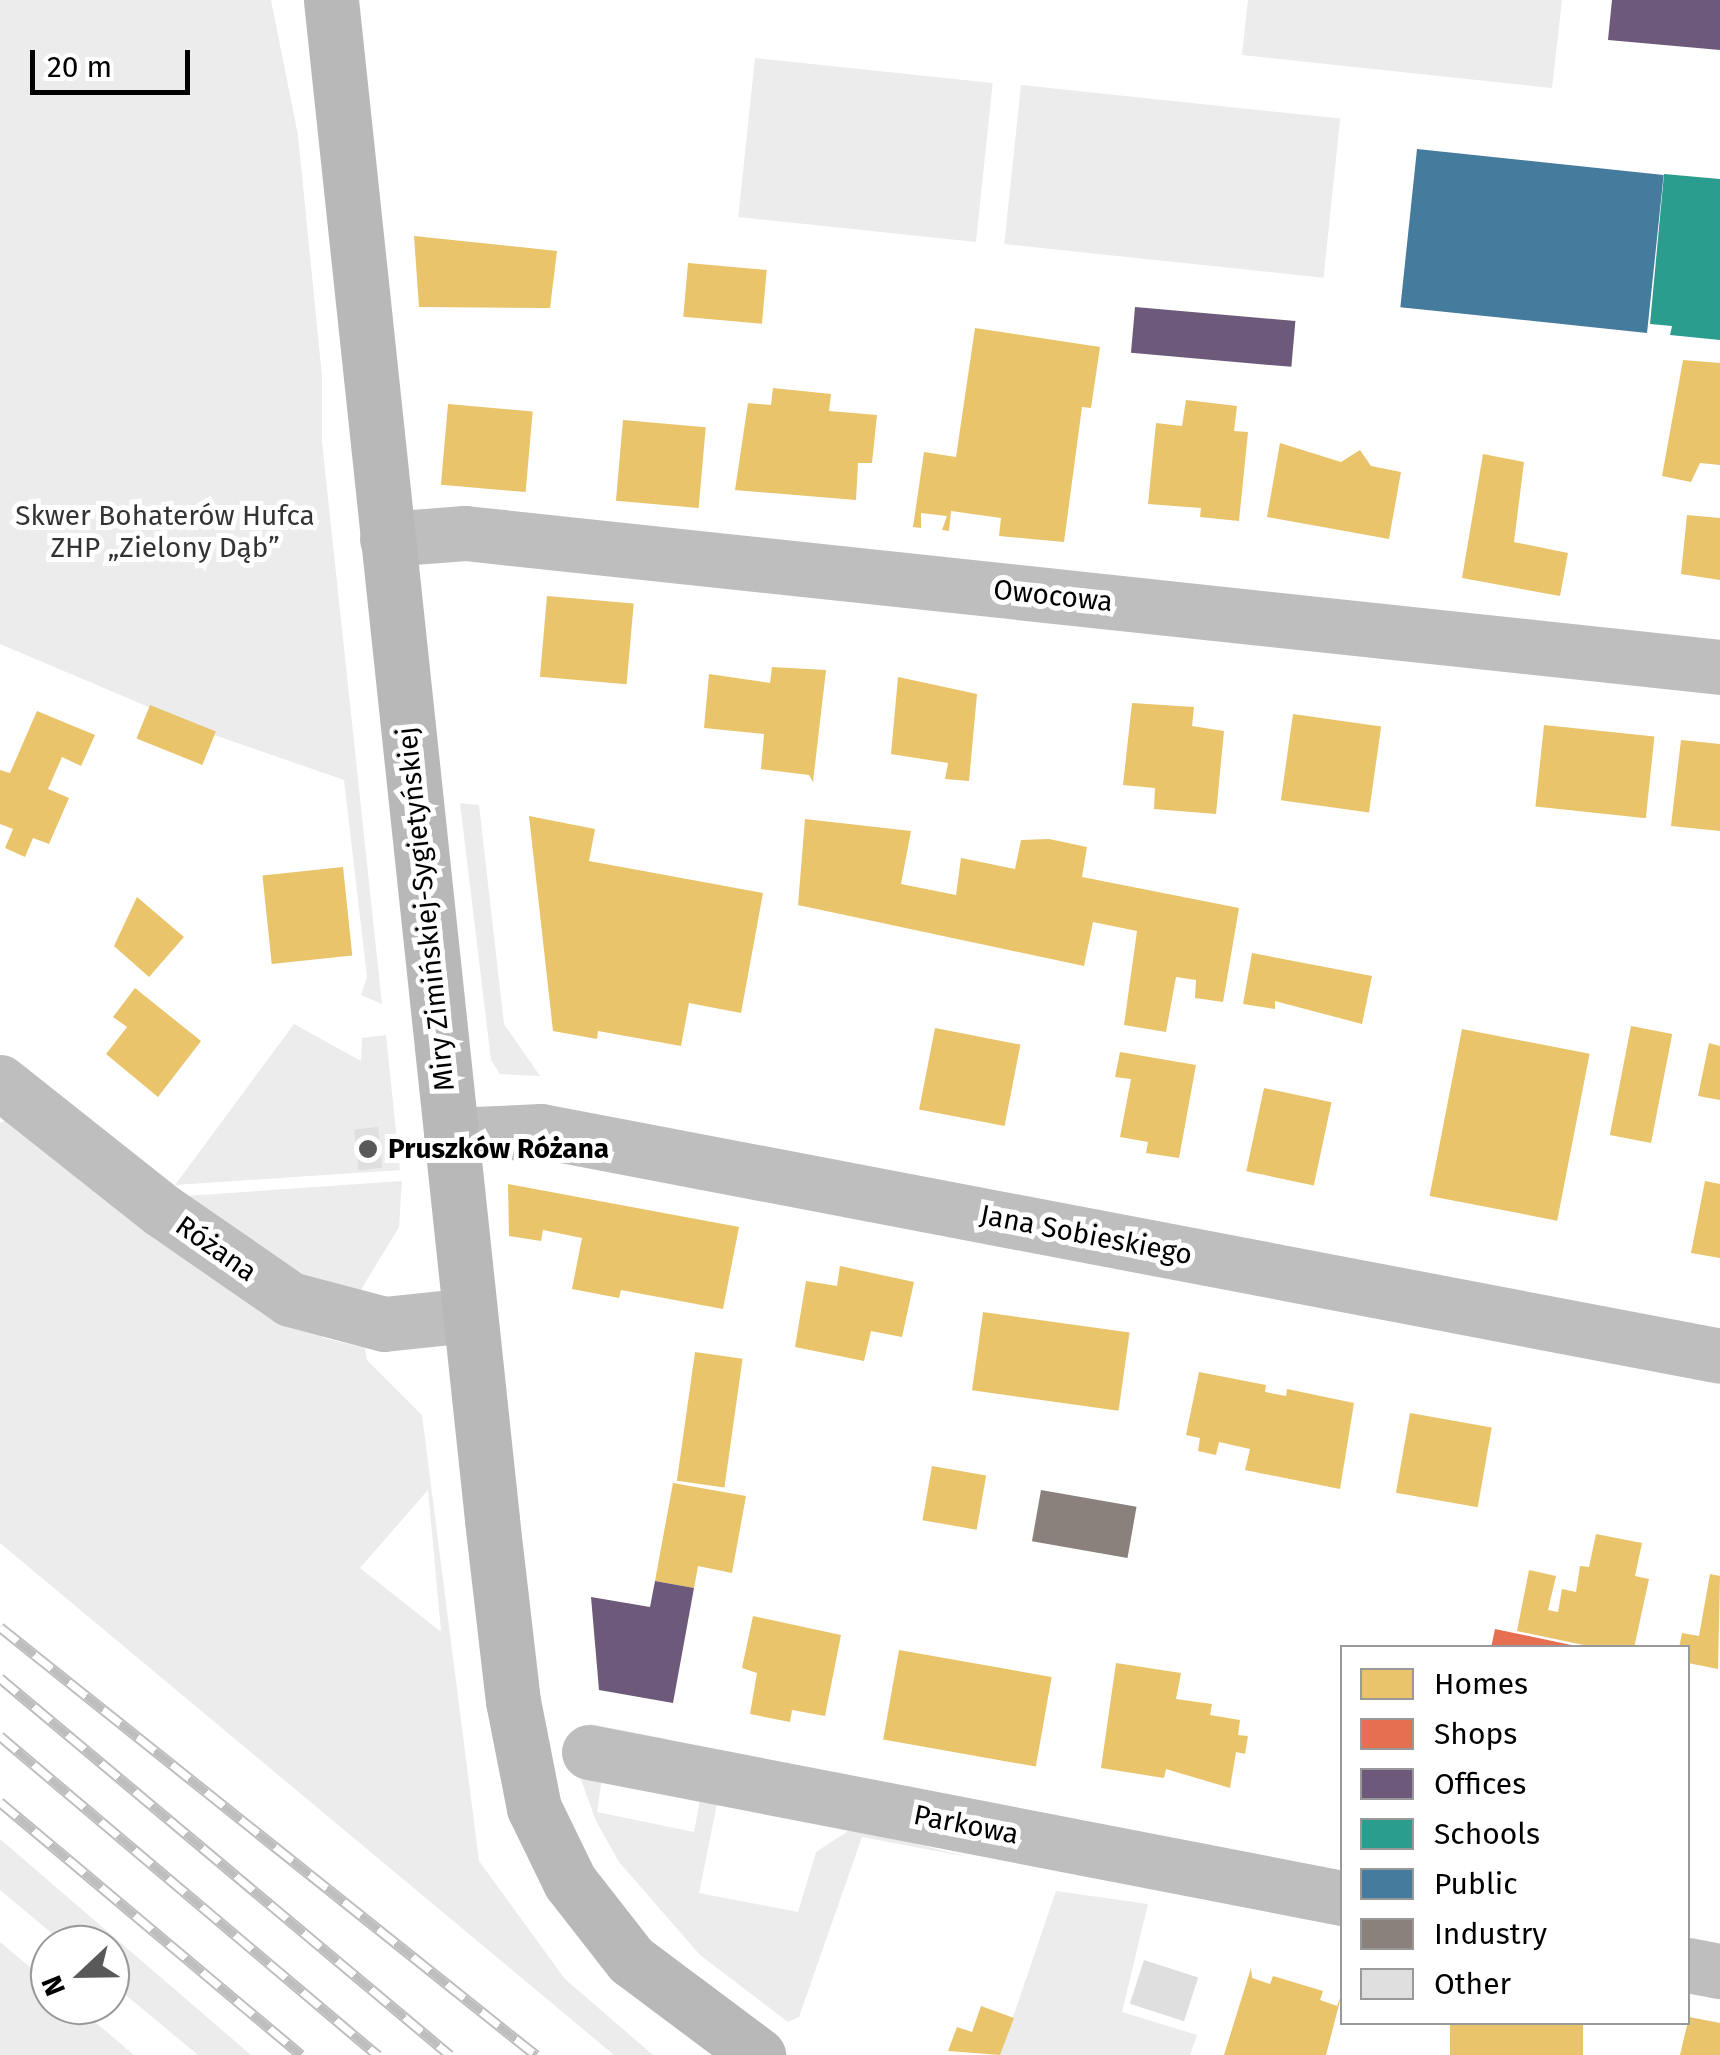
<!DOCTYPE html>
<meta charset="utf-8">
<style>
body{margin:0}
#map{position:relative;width:1720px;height:2055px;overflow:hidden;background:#fff;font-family:"Fira Sans",sans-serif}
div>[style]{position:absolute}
.green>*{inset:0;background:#ececec;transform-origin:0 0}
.homes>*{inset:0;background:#e9c46a;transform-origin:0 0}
.shops>*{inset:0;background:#e76f51}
.offices>*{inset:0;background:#6d597a;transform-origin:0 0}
.schools>*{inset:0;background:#2a9d8f}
.public>*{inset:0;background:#457b9d;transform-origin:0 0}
.industry>*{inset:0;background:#8a817c;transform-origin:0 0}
.building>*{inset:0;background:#dfdfdf;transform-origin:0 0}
.street>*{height:55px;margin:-27.5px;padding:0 27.5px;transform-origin:27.5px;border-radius:27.5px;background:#bebebe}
.secondary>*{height:55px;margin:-27.5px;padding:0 27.5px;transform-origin:27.5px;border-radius:27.5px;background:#b8b8b8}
.rail>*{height:11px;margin-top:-5.5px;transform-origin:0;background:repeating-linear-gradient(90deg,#fff 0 22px,#bebebe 0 44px);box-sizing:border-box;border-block:2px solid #bebebe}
.dots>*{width:28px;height:28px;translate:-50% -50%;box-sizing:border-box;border:5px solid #fff;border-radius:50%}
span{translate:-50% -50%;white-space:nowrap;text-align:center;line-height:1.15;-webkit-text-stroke:10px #fff;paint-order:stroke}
.park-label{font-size:28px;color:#333}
.street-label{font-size:28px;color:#000}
.poi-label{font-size:28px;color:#000;font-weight:700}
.left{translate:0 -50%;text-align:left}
.legend{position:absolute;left:1340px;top:1645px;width:350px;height:380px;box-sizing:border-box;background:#fff;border:2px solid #999;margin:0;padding:12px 18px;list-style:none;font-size:30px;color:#000}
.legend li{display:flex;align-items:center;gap:20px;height:50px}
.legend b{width:50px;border:2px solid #999}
.north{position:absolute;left:30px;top:1925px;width:100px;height:100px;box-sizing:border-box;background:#fff;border:2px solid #999;border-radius:50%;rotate:248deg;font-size:28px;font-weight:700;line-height:40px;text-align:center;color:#000}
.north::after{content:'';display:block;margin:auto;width:35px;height:45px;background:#595959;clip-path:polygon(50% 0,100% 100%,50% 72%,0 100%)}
.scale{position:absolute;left:30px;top:50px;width:160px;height:45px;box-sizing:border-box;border:5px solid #000;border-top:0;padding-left:12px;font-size:30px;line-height:35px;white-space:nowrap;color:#000;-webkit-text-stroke:8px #fff;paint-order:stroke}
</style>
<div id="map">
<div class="green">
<i style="clip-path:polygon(0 0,271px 0,298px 135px,322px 376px,322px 442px,382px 1004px,361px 995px,367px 977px,344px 780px,217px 736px,0 644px)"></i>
<i style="clip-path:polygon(1248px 0,1562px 0,1552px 88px,1242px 55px)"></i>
<i style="left:755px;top:58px;width:239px;height:160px;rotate:6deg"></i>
<i style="left:1021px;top:85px;width:321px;height:160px;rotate:6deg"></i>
<i style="clip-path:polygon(460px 803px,479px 805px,504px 1024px,540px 1076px,500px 1074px,491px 1060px)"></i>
<i style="clip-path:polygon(294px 1024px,361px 1061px,362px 1038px,386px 1035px,400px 1170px,175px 1185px)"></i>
<i style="clip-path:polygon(evenodd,16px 1115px,279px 1310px,324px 1338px,365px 1348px,367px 1360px,422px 1415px,479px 1861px,565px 1979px,653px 2055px,614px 2055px,0 1543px,0 1123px,16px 1115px,428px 1490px,441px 1631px,440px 1631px,360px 1568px,428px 1490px)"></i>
<i style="clip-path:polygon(402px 1181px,399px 1227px,359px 1293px,322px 1293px,186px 1196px)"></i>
<i style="clip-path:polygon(590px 1724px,667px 1739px,602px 1778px,597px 1812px,694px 1832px,700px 1800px,717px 1804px,699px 1893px,798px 1912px,816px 1852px,853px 1828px,968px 1857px,862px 1837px,799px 2017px,788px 2022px,700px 1955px,619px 1862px,596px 1821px,571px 1752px)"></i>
<i style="clip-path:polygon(0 1839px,251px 2055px,198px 2055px,110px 1982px,110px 1945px,66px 1945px,0 1890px)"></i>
<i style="clip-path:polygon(1056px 1891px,1148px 1904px,1122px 2012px,1197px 2035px,1190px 2055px,1000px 2055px)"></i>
<i style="clip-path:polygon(0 1942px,50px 1984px,50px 2005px,75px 2005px,134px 2055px,0 2055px)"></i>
</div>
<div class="homes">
<i style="clip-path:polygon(414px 236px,557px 251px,550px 308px,419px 307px)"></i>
<i style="left:688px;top:263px;width:79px;height:54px;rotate:5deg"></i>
<i style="clip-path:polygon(975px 328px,1100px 347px,1091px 408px,1082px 407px,1064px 542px,999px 536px,1001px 518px,951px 511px,949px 531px,942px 530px,947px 516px,921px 513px,921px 528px,913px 527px,924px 452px,956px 457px)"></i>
<i style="clip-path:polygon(1683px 360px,1720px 363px,1720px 465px,1700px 463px,1691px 482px,1662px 476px)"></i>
<i style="clip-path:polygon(773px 388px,831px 394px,829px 411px,877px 415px,872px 463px,858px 463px,856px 500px,735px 490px,748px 403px,771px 405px)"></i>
<i style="clip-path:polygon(1186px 400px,1237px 406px,1234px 431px,1248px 432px,1239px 521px,1200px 517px,1201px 508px,1148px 504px,1156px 423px,1182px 426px)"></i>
<i style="left:448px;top:404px;width:85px;height:81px;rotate:5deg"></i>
<i style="left:623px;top:420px;width:83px;height:81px;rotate:5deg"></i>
<i style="clip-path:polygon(1280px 443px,1341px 462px,1360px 450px,1371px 466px,1401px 472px,1389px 539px,1267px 517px)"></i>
<i style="clip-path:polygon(1483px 454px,1524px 462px,1514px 542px,1568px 553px,1560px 596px,1462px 578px)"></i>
<i style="clip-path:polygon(1687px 515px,1720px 518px,1720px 580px,1681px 574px)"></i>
<i style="left:547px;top:596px;width:87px;height:81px;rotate:5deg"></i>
<i style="clip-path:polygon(772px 667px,826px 670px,813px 782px,809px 775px,761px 769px,764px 734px,704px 728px,709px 674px,770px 683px)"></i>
<i style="clip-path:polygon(898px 677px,977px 694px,969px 781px,945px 779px,948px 763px,891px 754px)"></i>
<i style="clip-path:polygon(1132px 703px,1194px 707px,1192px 726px,1224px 731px,1216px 814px,1154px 809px,1155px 788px,1123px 785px)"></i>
<i style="left:150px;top:705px;width:71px;height:36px;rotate:22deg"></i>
<i style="clip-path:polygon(37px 711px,95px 735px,81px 766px,62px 757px,48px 789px,69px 798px,49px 844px,33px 838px,25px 857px,5px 848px,13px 829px,0 824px,0 770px,10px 773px)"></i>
<i style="left:1293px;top:714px;width:89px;height:87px;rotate:8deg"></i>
<i style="left:1544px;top:725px;width:111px;height:82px;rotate:6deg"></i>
<i style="clip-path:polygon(1681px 740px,1720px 744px,1720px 831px,1671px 826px)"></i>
<i style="clip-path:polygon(529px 816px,595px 829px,589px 861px,763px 893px,741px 1013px,689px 1003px,681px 1046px,598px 1031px,597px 1039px,553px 1031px)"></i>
<i style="clip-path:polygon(805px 819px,911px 831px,901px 884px,956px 895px,961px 858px,1015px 869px,1021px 840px,1049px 839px,1087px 847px,1082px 877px,1239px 908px,1223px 1002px,1195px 998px,1196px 980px,1176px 977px,1166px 1032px,1124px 1025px,1137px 931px,1093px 922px,1084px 966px,798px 905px)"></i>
<i style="left:343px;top:867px;width:89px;height:81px;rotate:84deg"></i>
<i style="clip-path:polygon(137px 897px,184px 937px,149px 977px,114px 946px)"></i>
<i style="clip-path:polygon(1252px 953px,1372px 976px,1362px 1024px,1275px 1001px,1275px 1009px,1243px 1004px)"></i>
<i style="clip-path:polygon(135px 988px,201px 1041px,158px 1097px,106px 1054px,127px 1027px,113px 1017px)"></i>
<i style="left:1631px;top:1026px;width:42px;height:111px;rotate:11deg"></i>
<i style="left:935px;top:1028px;width:87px;height:83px;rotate:11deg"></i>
<i style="left:1462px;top:1029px;width:130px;height:170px;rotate:11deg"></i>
<i style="clip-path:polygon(1709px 1043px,1720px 1046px,1720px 1100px,1698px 1096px)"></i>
<i style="clip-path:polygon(1120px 1052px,1196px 1065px,1179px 1158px,1146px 1153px,1148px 1142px,1120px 1137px,1131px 1079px,1115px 1077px)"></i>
<i style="left:1264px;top:1088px;width:69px;height:85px;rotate:12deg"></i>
<i style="clip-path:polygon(1705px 1181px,1720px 1184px,1720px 1258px,1691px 1253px)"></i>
<i style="clip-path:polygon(508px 1184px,739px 1227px,723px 1309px,621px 1290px,619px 1298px,572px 1289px,582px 1238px,543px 1230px,541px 1241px,509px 1236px)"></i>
<i style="clip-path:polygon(840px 1266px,914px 1282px,902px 1337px,871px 1331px,864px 1361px,795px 1347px,806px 1281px,837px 1286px)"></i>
<i style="left:983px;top:1312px;width:148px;height:79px;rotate:8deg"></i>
<i style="left:695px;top:1352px;width:48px;height:130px;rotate:8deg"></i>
<i style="clip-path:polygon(1199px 1372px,1266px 1385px,1265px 1392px,1286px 1396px,1287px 1389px,1354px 1403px,1340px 1489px,1245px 1470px,1250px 1449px,1219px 1442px,1216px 1455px,1198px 1451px,1200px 1438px,1186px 1435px)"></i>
<i style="left:1410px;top:1413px;width:83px;height:81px;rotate:10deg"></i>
<i style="left:932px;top:1466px;width:55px;height:55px;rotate:10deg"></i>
<i style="clip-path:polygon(673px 1483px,746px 1496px,732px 1573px,698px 1566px,694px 1588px,655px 1581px)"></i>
<i style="clip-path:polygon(1596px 1534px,1642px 1543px,1635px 1576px,1649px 1579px,1634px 1648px,1598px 1648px,1517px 1631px,1529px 1570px,1556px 1576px,1548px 1610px,1558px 1612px,1562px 1589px,1576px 1592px,1580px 1566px,1589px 1567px)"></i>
<i style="clip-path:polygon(1710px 1574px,1720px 1576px,1718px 1669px,1688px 1663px,1688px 1648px,1679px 1648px,1682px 1633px,1699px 1636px)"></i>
<i style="clip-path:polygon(753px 1616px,841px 1635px,825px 1716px,792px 1710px,790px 1722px,750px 1714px,757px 1673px,742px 1668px)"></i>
<i style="left:899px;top:1650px;width:155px;height:91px;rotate:10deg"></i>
<i style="clip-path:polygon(1116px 1663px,1181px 1673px,1176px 1699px,1212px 1704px,1210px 1715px,1240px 1720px,1238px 1735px,1248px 1736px,1245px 1754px,1236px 1752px,1230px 1788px,1166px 1769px,1164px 1778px,1101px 1768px)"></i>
<i style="clip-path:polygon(1251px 1968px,1252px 1978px,1270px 1984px,1273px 1976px,1323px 1991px,1320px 2000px,1337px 2006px,1342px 1993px,1326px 2055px,1224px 2055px)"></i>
<i style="clip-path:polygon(981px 2006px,1014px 2018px,1000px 2055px,948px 2051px,957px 2027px,972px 2032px)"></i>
<i style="clip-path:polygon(1689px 2017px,1720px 2023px,1720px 2055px,1680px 2055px)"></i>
<i style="left:1450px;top:2022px;width:133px;height:33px"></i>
</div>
<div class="shops">
<i style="clip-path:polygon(1495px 1629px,1576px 1646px,1576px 1648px,1491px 1648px)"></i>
</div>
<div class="offices">
<i style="clip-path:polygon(1612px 0,1720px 0,1720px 50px,1608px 40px)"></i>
<i style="left:1135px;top:307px;width:161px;height:46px;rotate:5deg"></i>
<i style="clip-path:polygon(655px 1581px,694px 1588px,673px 1703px,599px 1690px,591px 1597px,650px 1607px)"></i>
</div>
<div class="schools">
<i style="clip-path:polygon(1664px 174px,1720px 179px,1720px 340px,1670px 335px,1672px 326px,1650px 324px)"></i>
</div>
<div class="public">
<i style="left:1417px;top:149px;width:248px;height:159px;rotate:6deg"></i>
</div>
<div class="industry">
<i style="left:1041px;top:1490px;width:97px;height:52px;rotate:10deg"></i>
</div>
<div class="building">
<i style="left:378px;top:1127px;width:41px;height:24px;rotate:84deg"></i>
<i style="left:1144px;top:1960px;width:57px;height:46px;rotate:18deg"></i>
</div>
<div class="street">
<i style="left:387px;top:539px;width:78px;rotate:-4.4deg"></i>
<i style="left:465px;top:533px;width:1262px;rotate:6.09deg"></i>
<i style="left:0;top:1082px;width:208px;rotate:38.4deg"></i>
<i style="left:163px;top:1211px;width:155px;rotate:34.7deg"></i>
<i style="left:290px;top:1299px;width:97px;rotate:14.9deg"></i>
<i style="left:384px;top:1324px;width:86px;rotate:-6deg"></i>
<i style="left:451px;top:1135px;width:90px;rotate:-2.5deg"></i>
<i style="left:541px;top:1131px;width:1200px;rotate:10.8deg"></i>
<i style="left:589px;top:1752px;width:767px;rotate:10.97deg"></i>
<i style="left:1688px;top:1965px;width:33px;rotate:11deg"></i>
</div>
<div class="secondary">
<i style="left:331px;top:0;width:1529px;rotate:83.95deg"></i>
<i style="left:492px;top:1520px;width:182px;rotate:83.4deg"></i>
<i style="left:513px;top:1701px;width:109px;rotate:78.9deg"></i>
<i style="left:534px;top:1808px;width:82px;rotate:64.1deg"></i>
<i style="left:570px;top:1882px;width:99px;rotate:52deg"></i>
<i style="left:631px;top:1960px;width:159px;rotate:36.8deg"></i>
</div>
<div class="rail">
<i style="left:0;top:1627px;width:686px;rotate:38.61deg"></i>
<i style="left:0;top:1678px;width:587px;rotate:39.96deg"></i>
<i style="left:0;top:1736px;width:495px;rotate:40.2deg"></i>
<i style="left:0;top:1802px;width:393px;rotate:40deg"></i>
</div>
<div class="dots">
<i style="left:368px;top:1149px;background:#595959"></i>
</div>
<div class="park-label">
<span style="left:165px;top:532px">Skwer Bohaterów Hufca<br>ZHP „Zielony Dąb”</span>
</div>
<div class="street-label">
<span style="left:1053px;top:596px;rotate:6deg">Owocowa</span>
<span style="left:426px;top:909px;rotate:-96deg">Miry Zimińskiej-Sygietyńskiej</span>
<span style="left:1086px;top:1235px;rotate:11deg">Jana Sobieskiego</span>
<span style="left:216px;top:1249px;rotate:35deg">Różana</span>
<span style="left:966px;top:1825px;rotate:11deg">Parkowa</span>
</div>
<div class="poi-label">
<span class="left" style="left:388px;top:1149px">Pruszków Różana</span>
</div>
<ul class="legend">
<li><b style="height:28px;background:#e9c46a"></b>Homes</li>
<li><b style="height:28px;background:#e76f51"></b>Shops</li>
<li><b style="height:28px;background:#6d597a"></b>Offices</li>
<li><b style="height:28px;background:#2a9d8f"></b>Schools</li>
<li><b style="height:28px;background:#457b9d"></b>Public</li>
<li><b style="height:28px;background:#8a817c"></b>Industry</li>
<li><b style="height:28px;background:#dfdfdf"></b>Other</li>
</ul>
<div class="north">N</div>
<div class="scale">20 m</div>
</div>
